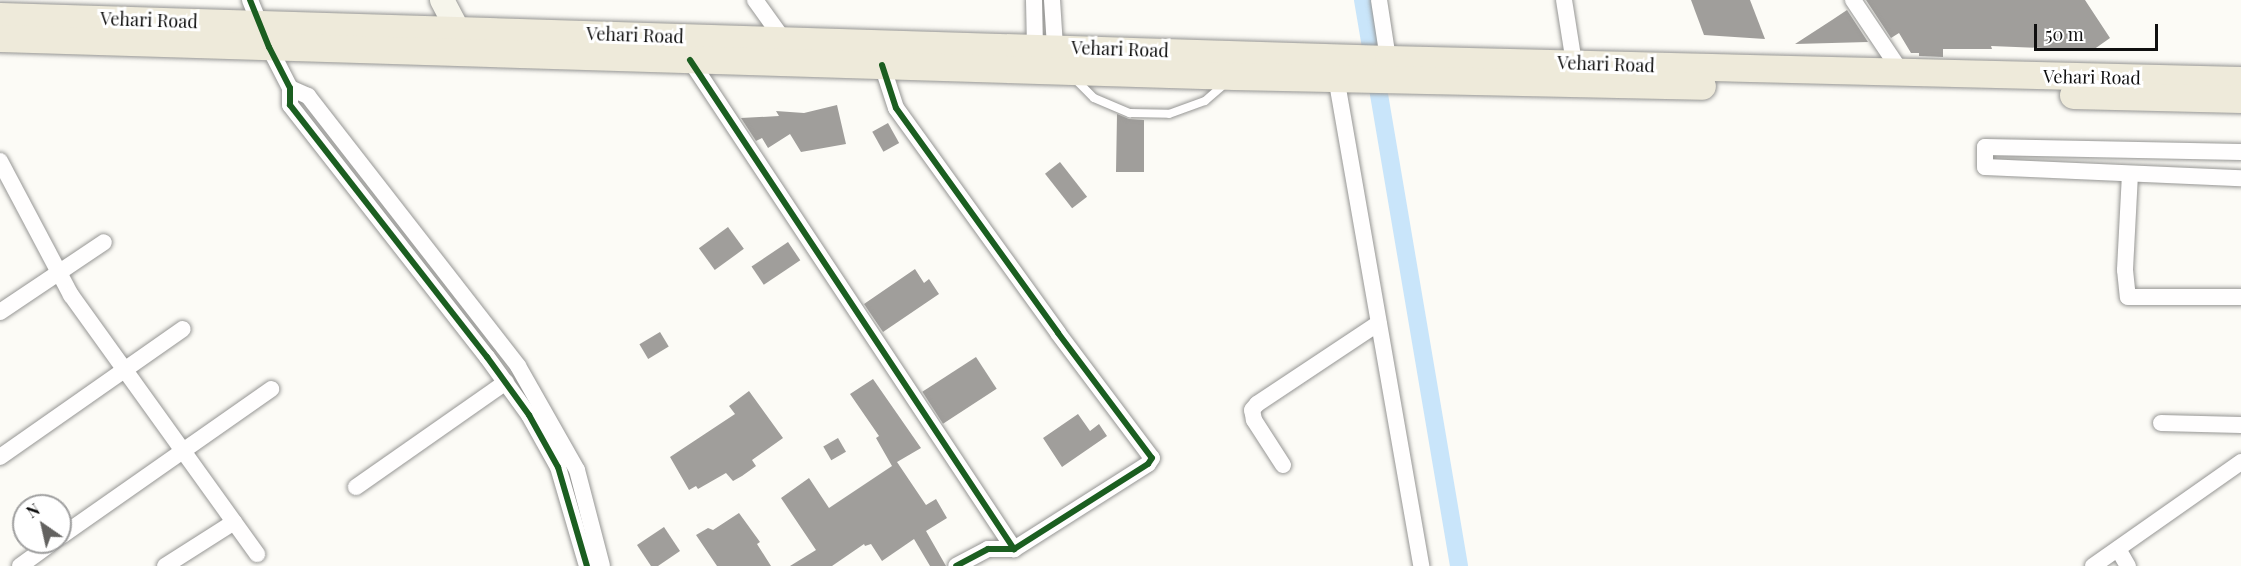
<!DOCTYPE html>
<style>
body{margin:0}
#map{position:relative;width:2241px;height:566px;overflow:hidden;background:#fcfbf6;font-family:"Playfair Display",serif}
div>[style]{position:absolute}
.canal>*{height:18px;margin:-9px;padding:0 9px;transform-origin:9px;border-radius:9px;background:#c9e5fa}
.building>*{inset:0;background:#a09e9b;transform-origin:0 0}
.roads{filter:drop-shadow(0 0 2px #969694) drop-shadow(0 0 2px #969694)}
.lane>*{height:8px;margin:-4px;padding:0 4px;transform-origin:4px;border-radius:4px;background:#fffefe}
.street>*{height:16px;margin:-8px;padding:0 8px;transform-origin:8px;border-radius:8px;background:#fffefe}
.secondary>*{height:24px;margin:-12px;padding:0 12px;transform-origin:12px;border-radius:12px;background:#f6f5eb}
.primary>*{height:27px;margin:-13.5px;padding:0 13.5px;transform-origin:13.5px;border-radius:13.5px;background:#eeeada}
.cycleway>*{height:6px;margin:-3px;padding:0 3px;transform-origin:3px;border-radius:3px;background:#1b5e20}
span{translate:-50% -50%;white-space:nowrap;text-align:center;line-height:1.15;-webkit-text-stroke:6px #fff;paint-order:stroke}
.street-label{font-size:18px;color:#101010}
.north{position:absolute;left:12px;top:494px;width:60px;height:60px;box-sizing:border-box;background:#fff;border:2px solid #9f9f9f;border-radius:50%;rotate:326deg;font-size:16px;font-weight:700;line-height:24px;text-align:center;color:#101010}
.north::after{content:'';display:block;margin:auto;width:21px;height:27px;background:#636260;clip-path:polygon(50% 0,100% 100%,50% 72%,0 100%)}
.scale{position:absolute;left:2034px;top:24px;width:124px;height:27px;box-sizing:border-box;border:3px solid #101010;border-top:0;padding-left:8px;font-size:18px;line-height:21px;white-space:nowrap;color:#101010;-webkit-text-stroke:4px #fff;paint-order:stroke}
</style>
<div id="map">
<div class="canal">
<i style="left:1363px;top:0;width:574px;rotate:80.37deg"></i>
</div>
<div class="building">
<i style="clip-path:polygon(1691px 0,1750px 0,1765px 39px,1704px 35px)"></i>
<i style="clip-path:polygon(1866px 0,2085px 0,2110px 38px,2093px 50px,1991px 46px,1992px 49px,1943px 49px,1943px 57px,1919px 56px,1919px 53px,1911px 53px,1899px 33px,1891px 38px)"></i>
<i style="clip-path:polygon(1847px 10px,1868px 42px,1795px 44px,1832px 20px)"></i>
<i style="clip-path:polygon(837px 105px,846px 144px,801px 152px,790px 134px,768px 148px,762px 138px,756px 141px,741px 118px,779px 116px,776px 111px,804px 113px)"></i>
<i style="clip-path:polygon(1117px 114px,1129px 119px,1144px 120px,1144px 172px,1116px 172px)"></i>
<i style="left:888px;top:123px;width:23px;height:18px;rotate:61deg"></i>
<i style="left:1060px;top:162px;width:44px;height:19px;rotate:52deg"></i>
<i style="left:728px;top:227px;width:27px;height:36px;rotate:54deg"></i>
<i style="left:788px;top:242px;width:22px;height:44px;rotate:56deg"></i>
<i style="clip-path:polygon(915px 269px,924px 283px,929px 279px,939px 294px,883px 332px,864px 304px)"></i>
<i style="left:660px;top:332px;width:17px;height:24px;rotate:59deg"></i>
<i style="left:976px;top:357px;width:38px;height:64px;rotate:57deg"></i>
<i style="clip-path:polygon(873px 379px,921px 448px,897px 462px,926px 505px,936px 499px,947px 518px,926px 531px,946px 566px,930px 566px,914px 539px,882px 561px,871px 544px,865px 546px,864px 544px,832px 566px,790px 566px,816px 550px,781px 498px,809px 478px,829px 508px,892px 466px,876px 438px,879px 436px,850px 394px)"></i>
<i style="clip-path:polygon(749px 391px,783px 438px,752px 460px,756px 466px,742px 476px,733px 481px,726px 473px,698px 489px,696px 486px,689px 490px,670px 457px,735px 414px,729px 406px)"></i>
<i style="clip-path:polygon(1078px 414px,1090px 431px,1099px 424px,1107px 436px,1062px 467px,1043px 438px)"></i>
<i style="left:838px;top:438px;width:16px;height:17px;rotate:60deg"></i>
<i style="clip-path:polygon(739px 513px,760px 542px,757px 544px,771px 566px,717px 566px,696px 535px,708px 528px,713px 530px)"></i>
<i style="clip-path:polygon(664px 527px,680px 551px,658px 566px,651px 566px,637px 545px)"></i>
</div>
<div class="roads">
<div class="lane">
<i style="left:1074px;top:78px;width:28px;rotate:45deg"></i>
<i style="left:1094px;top:98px;width:39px;rotate:23deg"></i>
<i style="left:1130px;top:113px;width:39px;rotate:1deg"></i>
<i style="left:1169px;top:114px;width:38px;rotate:-20deg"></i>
<i style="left:1205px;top:101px;width:28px;rotate:-41deg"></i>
</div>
<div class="street">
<i style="left:250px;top:0;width:51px;rotate:68deg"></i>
<i style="left:269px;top:47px;width:46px;rotate:62.9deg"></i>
<i style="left:290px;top:88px;width:17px;rotate:90deg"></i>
<i style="left:290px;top:105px;width:320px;rotate:52deg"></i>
<i style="left:487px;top:357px;width:72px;rotate:54.1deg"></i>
<i style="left:529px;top:415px;width:60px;rotate:60.9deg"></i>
<i style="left:558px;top:467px;width:103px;rotate:73.7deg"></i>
<i style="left:755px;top:0;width:48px;rotate:54.3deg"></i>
<i style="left:1034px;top:0;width:46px;rotate:88.8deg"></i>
<i style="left:1052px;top:0;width:47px;rotate:86.3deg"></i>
<i style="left:1379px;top:0;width:60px;rotate:81.3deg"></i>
<i style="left:1564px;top:0;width:64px;rotate:81deg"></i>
<i style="left:1853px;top:0;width:88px;rotate:56.1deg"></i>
<i style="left:690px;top:60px;width:587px;rotate:56.47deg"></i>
<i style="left:882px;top:65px;width:45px;rotate:72deg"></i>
<i style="left:896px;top:108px;width:277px;rotate:54.2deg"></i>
<i style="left:1058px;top:333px;width:156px;rotate:53.1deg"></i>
<i style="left:1152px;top:458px;width:7px;rotate:124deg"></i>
<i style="left:1148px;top:464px;width:159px;rotate:147.6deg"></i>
<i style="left:1014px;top:549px;width:26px;rotate:180deg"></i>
<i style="left:988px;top:549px;width:36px;rotate:152deg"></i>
<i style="left:1336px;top:77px;width:496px;rotate:80.1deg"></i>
<i style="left:290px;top:88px;width:20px;rotate:24deg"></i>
<i style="left:308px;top:96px;width:342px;rotate:52.1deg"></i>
<i style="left:518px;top:366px;width:120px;rotate:60.4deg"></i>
<i style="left:577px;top:470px;width:99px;rotate:75.4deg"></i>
<i style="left:2241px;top:152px;width:256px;rotate:-178.9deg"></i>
<i style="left:1985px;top:147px;width:20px;rotate:90deg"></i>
<i style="left:1985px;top:167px;width:256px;rotate:2.5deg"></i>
<i style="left:0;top:161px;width:152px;rotate:62.1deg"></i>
<i style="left:71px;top:295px;width:319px;rotate:54.3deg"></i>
<i style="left:2130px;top:174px;width:96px;rotate:93deg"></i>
<i style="left:2125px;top:270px;width:27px;rotate:84deg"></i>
<i style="left:2128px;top:297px;width:113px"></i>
<i style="left:0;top:312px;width:125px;rotate:-33.9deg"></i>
<i style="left:2161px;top:423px;width:80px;rotate:1.4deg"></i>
<i style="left:0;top:457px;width:223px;rotate:-35deg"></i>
<i style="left:1283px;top:465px;width:54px;rotate:-122.8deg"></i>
<i style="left:1254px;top:420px;width:10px;rotate:-101deg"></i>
<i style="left:1252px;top:410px;width:8px;rotate:-50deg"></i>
<i style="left:1257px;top:404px;width:146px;rotate:-33.6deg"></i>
<i style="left:356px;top:487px;width:183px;rotate:-35deg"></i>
<i style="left:60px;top:537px;width:258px;rotate:-35deg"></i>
<i style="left:2118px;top:549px;width:20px;rotate:60deg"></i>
<i style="left:20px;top:566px;width:41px;rotate:-36deg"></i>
<i style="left:165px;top:566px;width:82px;rotate:-32.5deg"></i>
<i style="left:2093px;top:566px;width:181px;rotate:-35.1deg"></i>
</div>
<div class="secondary">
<i style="left:442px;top:0;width:34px;rotate:62deg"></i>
<i style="left:458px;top:30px;width:18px;rotate:74deg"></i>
</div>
<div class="primary">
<i style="left:0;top:16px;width:1389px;rotate:1.77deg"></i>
<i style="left:1388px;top:59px;width:853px;rotate:1.41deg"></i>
<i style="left:0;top:38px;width:1235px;rotate:1.76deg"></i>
<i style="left:1234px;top:76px;width:468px;rotate:1.2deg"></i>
<i style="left:2073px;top:95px;width:168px;rotate:1.4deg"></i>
</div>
</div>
<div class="cycleway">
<i style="left:250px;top:0;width:51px;rotate:68deg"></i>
<i style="left:269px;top:47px;width:46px;rotate:62.9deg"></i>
<i style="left:290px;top:88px;width:17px;rotate:90deg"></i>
<i style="left:290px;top:105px;width:320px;rotate:52deg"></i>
<i style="left:487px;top:357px;width:72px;rotate:54.1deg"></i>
<i style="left:529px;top:415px;width:60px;rotate:60.9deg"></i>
<i style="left:558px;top:467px;width:103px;rotate:73.7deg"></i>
<i style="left:690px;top:60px;width:587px;rotate:56.47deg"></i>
<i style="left:882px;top:65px;width:45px;rotate:72deg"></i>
<i style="left:896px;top:108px;width:277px;rotate:54.2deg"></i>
<i style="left:1058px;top:333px;width:156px;rotate:53.1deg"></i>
<i style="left:1152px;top:458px;width:7px;rotate:124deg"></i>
<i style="left:1148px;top:464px;width:159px;rotate:147.6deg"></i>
<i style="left:1014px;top:549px;width:26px;rotate:180deg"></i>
<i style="left:988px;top:549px;width:36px;rotate:152deg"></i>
</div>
<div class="street-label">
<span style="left:149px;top:20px;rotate:2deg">Vehari Road</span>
<span style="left:635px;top:35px;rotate:2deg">Vehari Road</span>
<span style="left:1120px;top:49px;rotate:2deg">Vehari Road</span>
<span style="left:1606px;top:64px;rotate:2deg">Vehari Road</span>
<span style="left:2092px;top:77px;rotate:1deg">Vehari Road</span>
</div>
<div class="north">N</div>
<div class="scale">50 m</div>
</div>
